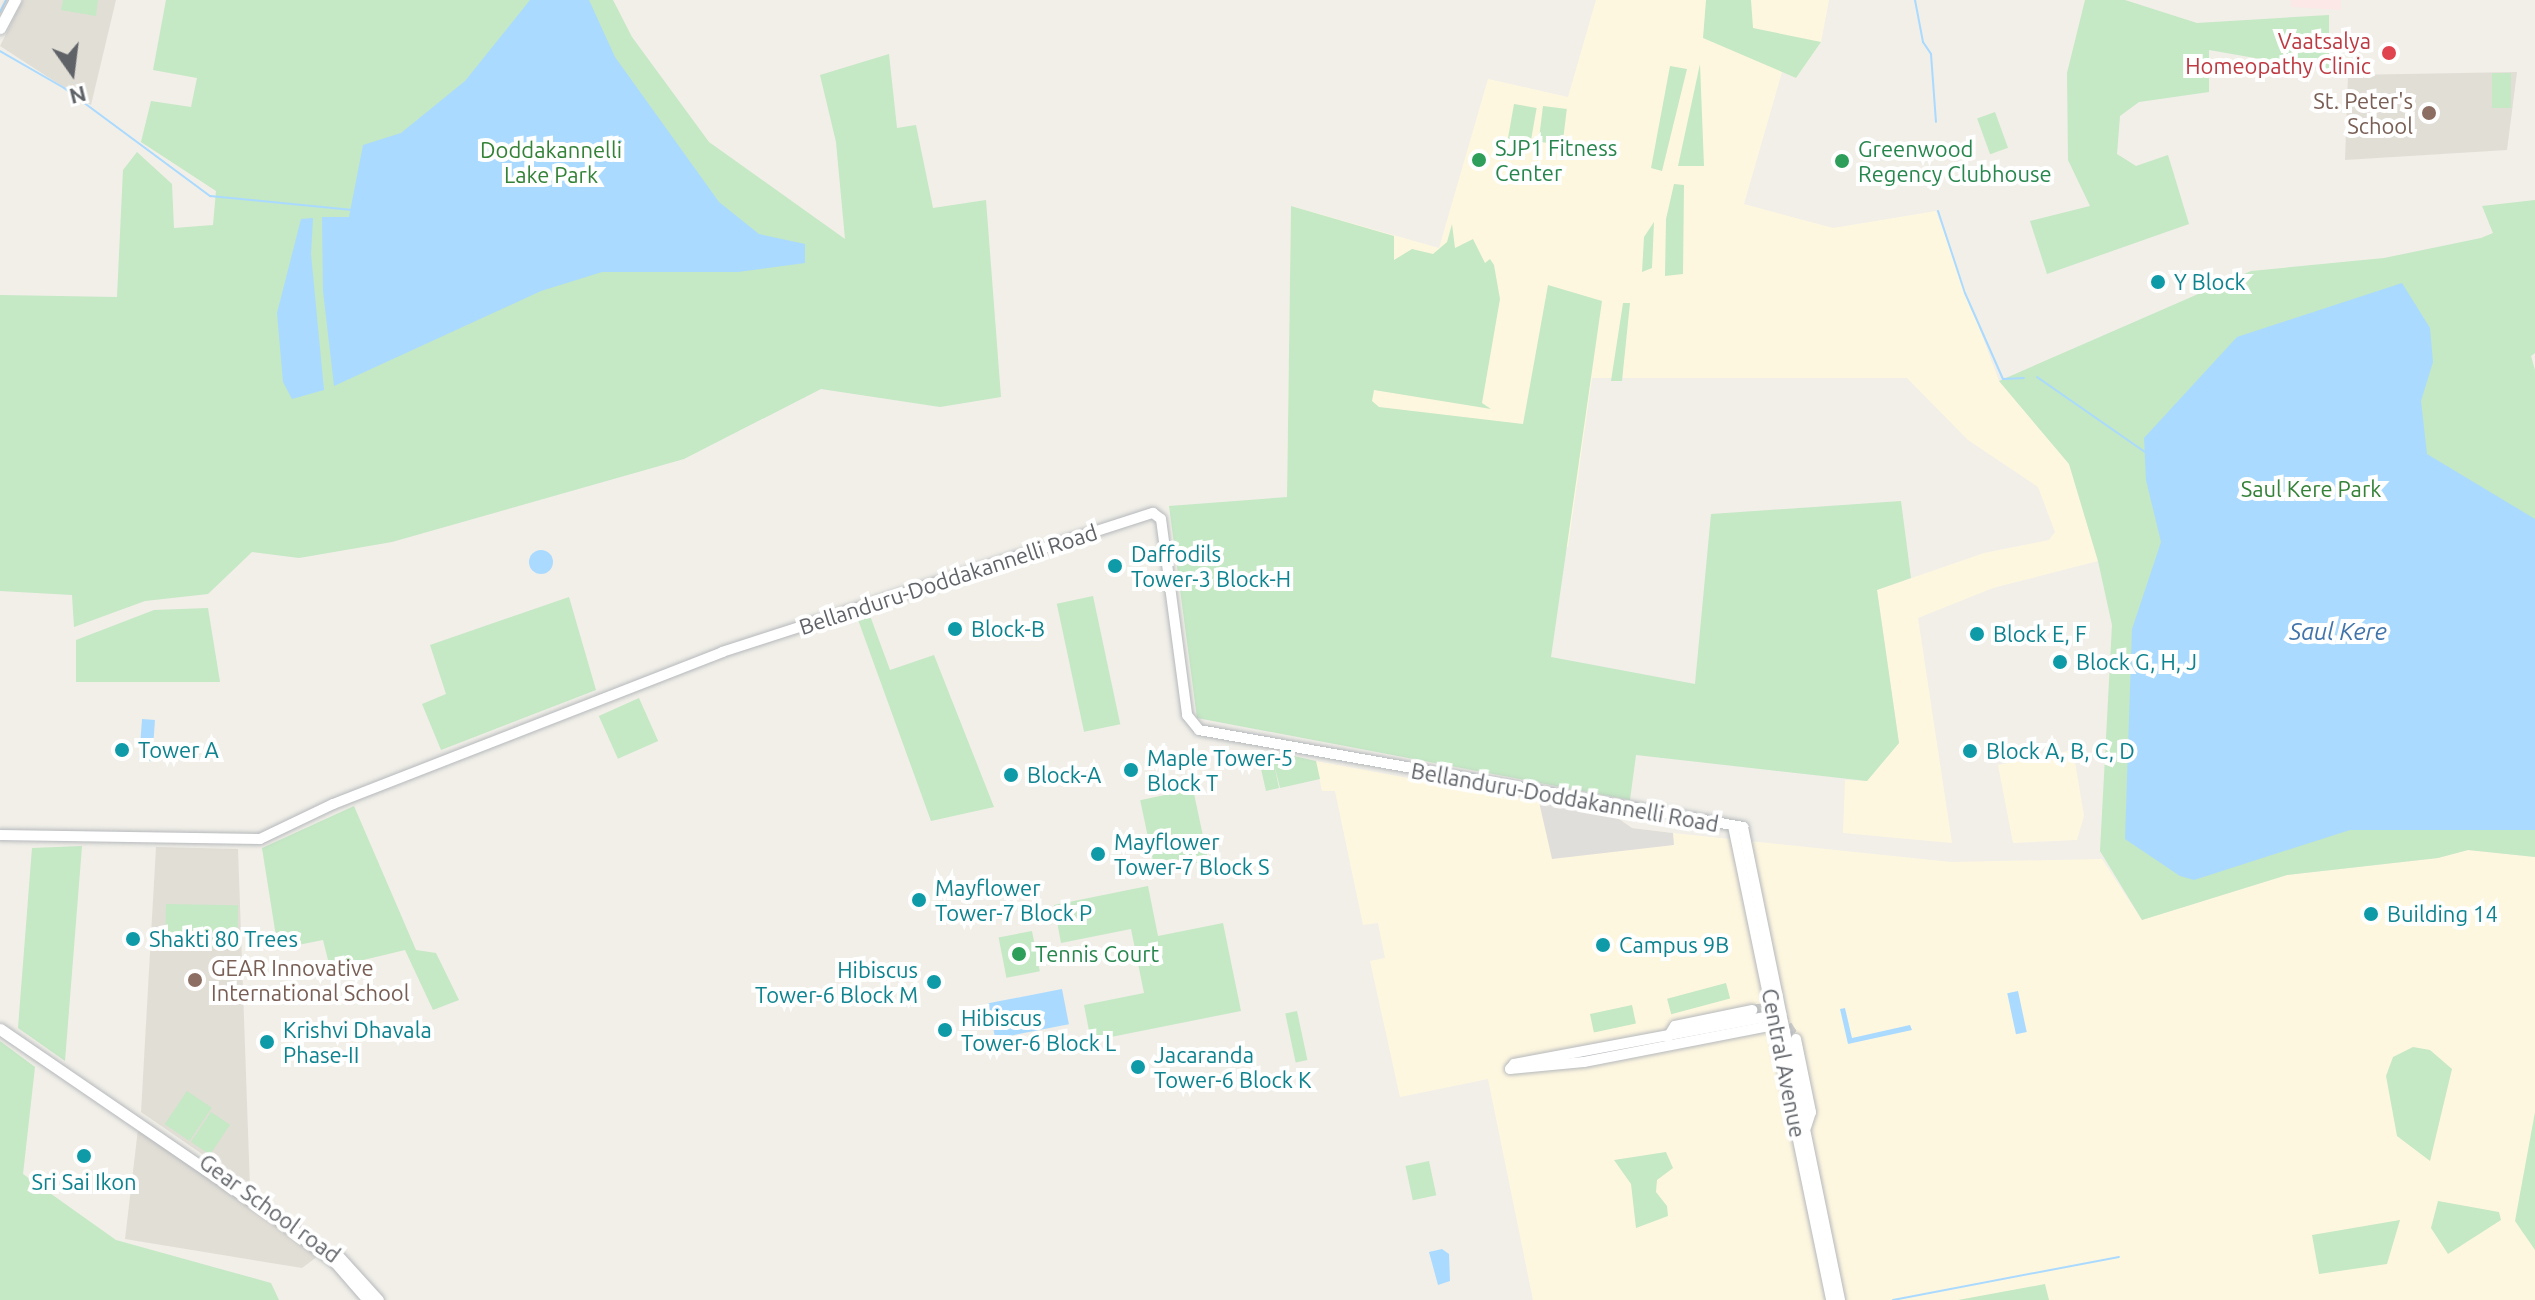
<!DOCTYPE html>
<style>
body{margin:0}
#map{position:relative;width:2535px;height:1300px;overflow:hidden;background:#f1efe8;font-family:Ubuntu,sans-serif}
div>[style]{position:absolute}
.commercial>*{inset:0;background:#fef7e0}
.industrial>*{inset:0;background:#e0deda}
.education>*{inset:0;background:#e1ded6}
.medical>*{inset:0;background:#fce8e6}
.green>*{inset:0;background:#c5e8c5;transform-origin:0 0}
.water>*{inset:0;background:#aadaff;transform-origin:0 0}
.round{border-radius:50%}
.stream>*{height:2px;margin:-1px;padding:0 1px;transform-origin:1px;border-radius:1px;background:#aadaff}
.tertiary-tunnel>*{height:10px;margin-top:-5px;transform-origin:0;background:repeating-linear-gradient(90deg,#ccccc8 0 10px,transparent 0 15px)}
.roads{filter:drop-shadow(0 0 2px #b5b8bc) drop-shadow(0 0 2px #b5b8bc)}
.tertiary>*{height:10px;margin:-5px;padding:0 5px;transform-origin:5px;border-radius:5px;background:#fff}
.secondary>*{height:11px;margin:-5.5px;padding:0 5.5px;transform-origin:5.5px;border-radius:5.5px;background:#fff}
.dots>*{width:22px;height:22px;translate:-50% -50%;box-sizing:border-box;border:4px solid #fff;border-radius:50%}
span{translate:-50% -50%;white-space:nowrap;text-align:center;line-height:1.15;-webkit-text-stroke:8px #fff;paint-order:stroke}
.health-label{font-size:22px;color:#be3a42}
.right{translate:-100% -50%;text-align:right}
.education-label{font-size:22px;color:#785e54}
.left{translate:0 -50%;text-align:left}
.leisure-label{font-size:22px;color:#27864d}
.park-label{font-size:22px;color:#348238}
.culture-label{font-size:22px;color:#0d838f}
.street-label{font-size:22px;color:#5f6368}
.water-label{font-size:24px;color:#4174aa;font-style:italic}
.north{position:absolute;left:32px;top:32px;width:80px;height:80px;-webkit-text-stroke:6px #fff;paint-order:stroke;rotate:166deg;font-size:22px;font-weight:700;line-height:32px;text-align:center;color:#5f6368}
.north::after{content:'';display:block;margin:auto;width:28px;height:36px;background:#5f6368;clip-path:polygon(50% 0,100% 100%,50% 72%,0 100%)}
</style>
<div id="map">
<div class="commercial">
<i style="clip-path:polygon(1596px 0,1829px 0,1821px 42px,1796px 78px,1782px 72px,1744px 204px,1833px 228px,1936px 211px,1999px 381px,2069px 464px,2098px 561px,1993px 588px,1918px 618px,1952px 843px,1843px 833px,1845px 780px,1867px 781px,1899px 743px,1877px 590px,1984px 553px,2049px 540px,2055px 532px,2038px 487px,1968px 440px,1907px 378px,1592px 378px,1568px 547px,1287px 497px,1291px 206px,1439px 248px,1488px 79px,1568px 97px)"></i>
<i style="clip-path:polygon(2073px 750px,2084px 816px,2077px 840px,2013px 843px,1998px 765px)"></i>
<i style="clip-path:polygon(1316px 761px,1615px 816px,1632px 828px,1673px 833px,1951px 862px,2102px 859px,2142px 920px,2287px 875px,2438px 858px,2468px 850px,2535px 857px,2535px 1300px,1533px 1300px,1488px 1079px,1400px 1097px,1370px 961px,1385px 958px,1378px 923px,1363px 925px,1335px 791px,1322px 791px)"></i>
</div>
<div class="industrial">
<i style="clip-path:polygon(1539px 802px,1615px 816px,1632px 828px,1673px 833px,1674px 845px,1552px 859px)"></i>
</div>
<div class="education">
<i style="clip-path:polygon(23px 0,116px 0,91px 105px,0 46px)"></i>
<i style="clip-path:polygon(2517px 72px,2507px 150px,2345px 160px,2348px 75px)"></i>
<i style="clip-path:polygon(156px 847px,238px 849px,250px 1187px,141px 1112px)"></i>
<i style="clip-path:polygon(138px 1129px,277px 1224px,318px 1256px,302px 1268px,125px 1239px)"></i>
</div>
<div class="medical">
<i style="clip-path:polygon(2291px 0,2341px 0,2341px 10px,2291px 7px)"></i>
</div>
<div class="green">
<i style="clip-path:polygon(63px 0,98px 0,96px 16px,61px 10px)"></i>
<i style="clip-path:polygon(166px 0,613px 0,632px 37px,709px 142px,845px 239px,836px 142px,820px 75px,889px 54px,897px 128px,916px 125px,933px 208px,986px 200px,1001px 397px,940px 407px,821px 389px,684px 459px,392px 542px,299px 558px,252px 552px,208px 594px,145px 601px,74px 627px,72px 595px,0 591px,0 295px,117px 297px,123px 170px,137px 152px,172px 184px,174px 228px,213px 225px,216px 191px,141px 142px,151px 101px,191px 107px,197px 78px,153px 70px)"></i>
<i style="clip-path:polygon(1706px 0,1751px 0,1753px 28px,1821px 42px,1796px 78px,1703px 38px)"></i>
<i style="clip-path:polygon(2085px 0,2125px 0,2197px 23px,2329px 15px,2329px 71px,2209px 50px,2209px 92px,2139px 102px,2120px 116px,2117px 154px,2136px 166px,2168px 155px,2189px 224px,2047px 274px,2030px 221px,2090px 206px,2068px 160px,2067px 73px)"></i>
<i style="clip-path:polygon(1700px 64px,1704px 166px,1678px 166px)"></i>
<i style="clip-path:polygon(1670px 66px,1687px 69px,1662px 171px,1651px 168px)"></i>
<i style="left:2492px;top:73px;width:19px;height:35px"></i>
<i style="left:1514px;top:104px;width:23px;height:36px;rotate:10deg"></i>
<i style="left:1543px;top:106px;width:24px;height:36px;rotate:7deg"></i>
<i style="left:1995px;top:112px;width:38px;height:19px;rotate:70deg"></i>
<i style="clip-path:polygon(1674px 184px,1684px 185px,1683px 274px,1665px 276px,1666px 219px)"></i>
<i style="clip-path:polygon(2535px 200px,2535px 353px,2531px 356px,2535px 370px,2535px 857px,2468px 850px,2438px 858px,2287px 875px,2142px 920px,2100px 851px,2112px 625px,2098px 561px,2069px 464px,1999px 381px,2251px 271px,2384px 258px,2481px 238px,2493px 233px,2482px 206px)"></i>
<i style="clip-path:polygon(1291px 206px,1394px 236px,1394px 260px,1412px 249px,1433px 254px,1447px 242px,1452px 224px,1455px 248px,1473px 239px,1485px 263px,1490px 259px,1494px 265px,1500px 299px,1482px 403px,1491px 409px,1374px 390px,1372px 401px,1379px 407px,1523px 424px,1548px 285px,1602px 301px,1551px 657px,1695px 684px,1711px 514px,1901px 501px,1911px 578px,1877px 590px,1899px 743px,1867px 781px,1636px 755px,1630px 800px,1197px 718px,1169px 506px,1287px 497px)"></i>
<i style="clip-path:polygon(1654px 222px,1652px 268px,1642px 272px,1644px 237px)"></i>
<i style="clip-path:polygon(1623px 303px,1630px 303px,1622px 381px,1611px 381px)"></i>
<i style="left:1093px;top:596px;width:131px;height:37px;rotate:78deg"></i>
<i style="clip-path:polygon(569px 597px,596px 690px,441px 750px,422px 704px,446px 694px,430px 645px)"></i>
<i style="clip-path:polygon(208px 608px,220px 682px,76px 682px,76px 640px,154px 610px)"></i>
<i style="clip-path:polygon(869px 613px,890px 670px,934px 655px,994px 807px,931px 821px,857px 617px)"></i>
<i style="left:639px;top:698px;width:47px;height:44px;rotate:66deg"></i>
<i style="clip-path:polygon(1272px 751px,1316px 761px,1320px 779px,1280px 788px,1274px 764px,1279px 788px,1266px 791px,1259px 760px,1273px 757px)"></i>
<i style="left:1193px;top:789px;width:73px;height:54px;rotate:78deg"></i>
<i style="clip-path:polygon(354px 806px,416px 950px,436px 953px,459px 1000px,433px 1010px,405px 950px,330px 968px,323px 940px,278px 949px,262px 848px)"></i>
<i style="clip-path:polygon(82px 846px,65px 1061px,18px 1028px,32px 848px)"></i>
<i style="clip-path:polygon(1148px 886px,1158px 936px,1223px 923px,1241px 1011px,1091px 1041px,1084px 1005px,1144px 993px,1131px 929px,1061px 943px,1054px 905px)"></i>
<i style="left:166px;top:904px;width:72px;height:43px;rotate:1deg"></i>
<i style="left:1032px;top:931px;width:41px;height:34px;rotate:79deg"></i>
<i style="left:1726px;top:983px;width:16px;height:61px;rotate:75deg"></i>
<i style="left:1632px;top:1005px;width:19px;height:43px;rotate:78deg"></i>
<i style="left:1297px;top:1011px;width:50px;height:12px;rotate:78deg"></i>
<i style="clip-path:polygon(0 1041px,35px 1067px,23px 1174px,116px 1240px,271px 1283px,279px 1300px,0 1300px)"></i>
<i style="clip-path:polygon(2413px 1047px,2430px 1050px,2452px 1069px,2430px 1161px,2397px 1136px,2386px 1076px,2393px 1057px)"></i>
<i style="left:187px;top:1091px;width:30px;height:40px;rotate:34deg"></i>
<i style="left:211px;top:1112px;width:23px;height:36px;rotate:34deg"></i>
<i style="clip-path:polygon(2535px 1112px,2535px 1250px,2515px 1221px)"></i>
<i style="clip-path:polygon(1666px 1152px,1673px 1168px,1657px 1180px,1656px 1192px,1667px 1206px,1668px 1216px,1636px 1228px,1631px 1184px,1614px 1160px)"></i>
<i style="left:1429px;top:1161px;width:35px;height:24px;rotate:78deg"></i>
<i style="clip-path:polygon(2438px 1201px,2499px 1212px,2501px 1220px,2448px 1254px,2431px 1228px)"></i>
<i style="clip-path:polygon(2400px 1220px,2387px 1264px,2319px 1274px,2312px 1235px)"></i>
<i style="clip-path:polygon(2045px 1284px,2049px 1300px,1958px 1300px)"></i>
</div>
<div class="water">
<i style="clip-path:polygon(530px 0,589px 0,615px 57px,719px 202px,759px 234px,805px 244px,805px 263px,738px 272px,602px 272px,541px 291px,334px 386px,323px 291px,322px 217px,349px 217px,363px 145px,401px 133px,465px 81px)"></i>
<i style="clip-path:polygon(313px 218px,311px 254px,324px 390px,292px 399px,283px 382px,277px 313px,301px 219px)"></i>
<i style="clip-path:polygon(2402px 283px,2430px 328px,2433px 362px,2421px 401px,2427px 454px,2535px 519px,2535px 830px,2350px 830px,2194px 880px,2180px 876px,2125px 839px,2132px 629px,2161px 542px,2146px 480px,2144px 438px,2237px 337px)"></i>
<i class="round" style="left:529px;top:550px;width:24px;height:24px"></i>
<i style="left:142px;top:719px;width:13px;height:41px;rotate:4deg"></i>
<i style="left:1062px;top:989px;width:36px;height:75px;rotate:79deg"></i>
<i style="left:2018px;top:991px;width:42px;height:11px;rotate:78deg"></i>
<i style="clip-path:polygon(1845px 1008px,1852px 1038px,1910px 1025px,1912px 1030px,1848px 1044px,1840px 1009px)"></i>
<i style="clip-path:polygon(1442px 1249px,1449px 1254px,1450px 1281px,1438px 1285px,1429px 1252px)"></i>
</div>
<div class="stream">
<i style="left:1915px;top:0;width:43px;rotate:79.2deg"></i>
<i style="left:1923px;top:42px;width:14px;rotate:56deg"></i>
<i style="left:1931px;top:54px;width:68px;rotate:85.8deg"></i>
<i style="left:0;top:12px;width:13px;rotate:-63deg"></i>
<i style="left:0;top:51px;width:74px;rotate:30deg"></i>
<i style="left:64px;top:88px;width:182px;rotate:36.5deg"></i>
<i style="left:210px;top:196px;width:143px;rotate:5.6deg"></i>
<i style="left:1938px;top:211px;width:86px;rotate:71.8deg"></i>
<i style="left:1965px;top:293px;width:94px;rotate:66.2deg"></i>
<i style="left:2003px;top:379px;width:21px;rotate:-3deg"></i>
<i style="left:2037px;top:377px;width:131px;rotate:34.8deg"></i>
<i style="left:1893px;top:1300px;width:230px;rotate:-10.8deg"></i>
</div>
<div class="tertiary-tunnel">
<i style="left:1752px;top:1010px;width:18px;rotate:-9deg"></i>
<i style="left:1770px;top:1007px;width:11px;rotate:34deg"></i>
<i style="left:1779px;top:1013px;width:31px;rotate:57deg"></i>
</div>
<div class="roads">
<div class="tertiary">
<i style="left:1733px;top:826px;width:484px;rotate:78.3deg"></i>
<i style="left:0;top:835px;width:260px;rotate:0.9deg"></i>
<i style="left:260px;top:839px;width:81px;rotate:-25.6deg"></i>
<i style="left:333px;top:804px;width:418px;rotate:-21.3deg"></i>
<i style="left:722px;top:652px;width:453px;rotate:-17.9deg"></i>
<i style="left:1153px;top:513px;width:10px;rotate:37deg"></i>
<i style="left:1161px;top:519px;width:198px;rotate:82.4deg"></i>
<i style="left:1187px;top:715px;width:19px;rotate:51deg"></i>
<i style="left:1199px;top:730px;width:553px;rotate:10.11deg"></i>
<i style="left:1743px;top:827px;width:483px;rotate:78.4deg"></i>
<i style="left:1668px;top:1037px;width:13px;rotate:-58deg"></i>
<i style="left:1675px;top:1026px;width:79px;rotate:-11.7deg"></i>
<i style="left:1796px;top:1039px;width:75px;rotate:78.4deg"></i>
<i style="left:1811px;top:1112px;width:16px;rotate:108deg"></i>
<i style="left:1510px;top:1069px;width:6px;rotate:-51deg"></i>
<i style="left:1514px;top:1064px;width:272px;rotate:-10.6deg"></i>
<i style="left:1510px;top:1069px;width:74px;rotate:-5.4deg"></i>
<i style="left:1584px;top:1062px;width:200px;rotate:-11deg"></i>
</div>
<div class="secondary">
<i style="left:0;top:28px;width:32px;rotate:-62deg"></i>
<i style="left:0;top:1029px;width:338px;rotate:34.4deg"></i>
<i style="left:279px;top:1220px;width:70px;rotate:36.9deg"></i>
<i style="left:335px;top:1262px;width:50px;rotate:49deg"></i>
<i style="left:339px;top:1257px;width:58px;rotate:47.8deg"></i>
</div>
</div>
<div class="dots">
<i style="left:2389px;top:53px;background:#e0444e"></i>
<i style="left:2429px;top:113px;background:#8d6e63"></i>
<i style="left:1479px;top:160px;background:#2e9e5b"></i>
<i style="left:1842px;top:161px;background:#2e9e5b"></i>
<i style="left:2158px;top:282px;background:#0f9aa8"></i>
<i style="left:1115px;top:566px;background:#0f9aa8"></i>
<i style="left:955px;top:629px;background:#0f9aa8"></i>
<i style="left:1977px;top:634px;background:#0f9aa8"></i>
<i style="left:2060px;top:662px;background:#0f9aa8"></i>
<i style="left:122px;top:750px;background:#0f9aa8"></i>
<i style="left:1970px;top:751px;background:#0f9aa8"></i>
<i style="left:1131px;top:770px;background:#0f9aa8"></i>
<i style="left:1011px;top:775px;background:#0f9aa8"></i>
<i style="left:1098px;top:854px;background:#0f9aa8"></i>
<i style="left:919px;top:900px;background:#0f9aa8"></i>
<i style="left:2371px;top:914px;background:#0f9aa8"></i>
<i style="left:133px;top:939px;background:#0f9aa8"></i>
<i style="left:1603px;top:945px;background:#0f9aa8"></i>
<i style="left:1019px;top:954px;background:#2e9e5b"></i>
<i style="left:195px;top:980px;background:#8d6e63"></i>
<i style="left:934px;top:982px;background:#0f9aa8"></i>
<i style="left:945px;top:1030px;background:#0f9aa8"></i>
<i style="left:267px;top:1042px;background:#0f9aa8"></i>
<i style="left:1138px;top:1067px;background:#0f9aa8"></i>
<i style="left:84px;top:1156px;background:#0f9aa8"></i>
</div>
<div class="health-label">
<span class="right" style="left:2371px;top:53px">Vaatsalya<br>Homeopathy Clinic</span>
</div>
<div class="education-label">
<span class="right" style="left:2413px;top:113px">St. Peter's<br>School</span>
<span class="left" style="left:211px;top:980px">GEAR Innovative<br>International School</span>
</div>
<div class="leisure-label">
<span class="left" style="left:1495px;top:160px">SJP1 Fitness<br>Center</span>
<span class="left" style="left:1858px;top:161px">Greenwood<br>Regency Clubhouse</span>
<span class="left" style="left:1035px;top:954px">Tennis Court</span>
</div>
<div class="park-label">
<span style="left:551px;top:162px">Doddakannelli<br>Lake Park</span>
<span style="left:2311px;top:489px">Saul Kere Park</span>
</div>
<div class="culture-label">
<span class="left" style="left:2174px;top:282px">Y Block</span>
<span class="left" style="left:1131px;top:566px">Daffodils<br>Tower-3 Block-H</span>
<span class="left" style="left:971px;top:629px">Block-B</span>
<span class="left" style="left:1993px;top:634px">Block E, F</span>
<span class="left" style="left:2076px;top:662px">Block G, H, J</span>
<span class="left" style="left:138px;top:750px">Tower A</span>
<span class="left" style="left:1986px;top:751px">Block A, B, C, D</span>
<span class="left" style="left:1147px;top:770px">Maple Tower-5<br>Block T</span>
<span class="left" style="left:1027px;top:775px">Block-A</span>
<span class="left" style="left:1114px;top:854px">Mayflower<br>Tower-7 Block S</span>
<span class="left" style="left:935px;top:900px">Mayflower<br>Tower-7 Block P</span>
<span class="left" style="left:2387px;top:914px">Building 14</span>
<span class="left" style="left:149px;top:939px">Shakti 80 Trees</span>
<span class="left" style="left:1619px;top:945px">Campus 9B</span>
<span class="right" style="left:918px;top:982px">Hibiscus<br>Tower-6 Block M</span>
<span class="left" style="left:961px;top:1030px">Hibiscus<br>Tower-6 Block L</span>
<span class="left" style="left:283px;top:1042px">Krishvi Dhavala<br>Phase-II</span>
<span class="left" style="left:1154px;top:1067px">Jacaranda<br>Tower-6 Block K</span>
<span style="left:84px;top:1182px">Sri Sai Ikon</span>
</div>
<div class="street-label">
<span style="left:948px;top:579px;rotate:-18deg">Bellanduru-Doddakannelli Road</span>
<span style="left:1565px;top:797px;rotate:10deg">Bellanduru-Doddakannelli Road</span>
<span style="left:1784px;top:1063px;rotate:79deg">Central Avenue</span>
<span style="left:270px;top:1208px;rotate:36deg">Gear School road</span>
</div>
<div class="water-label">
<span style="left:2338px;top:632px">Saul Kere</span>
</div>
<div class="north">N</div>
</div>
